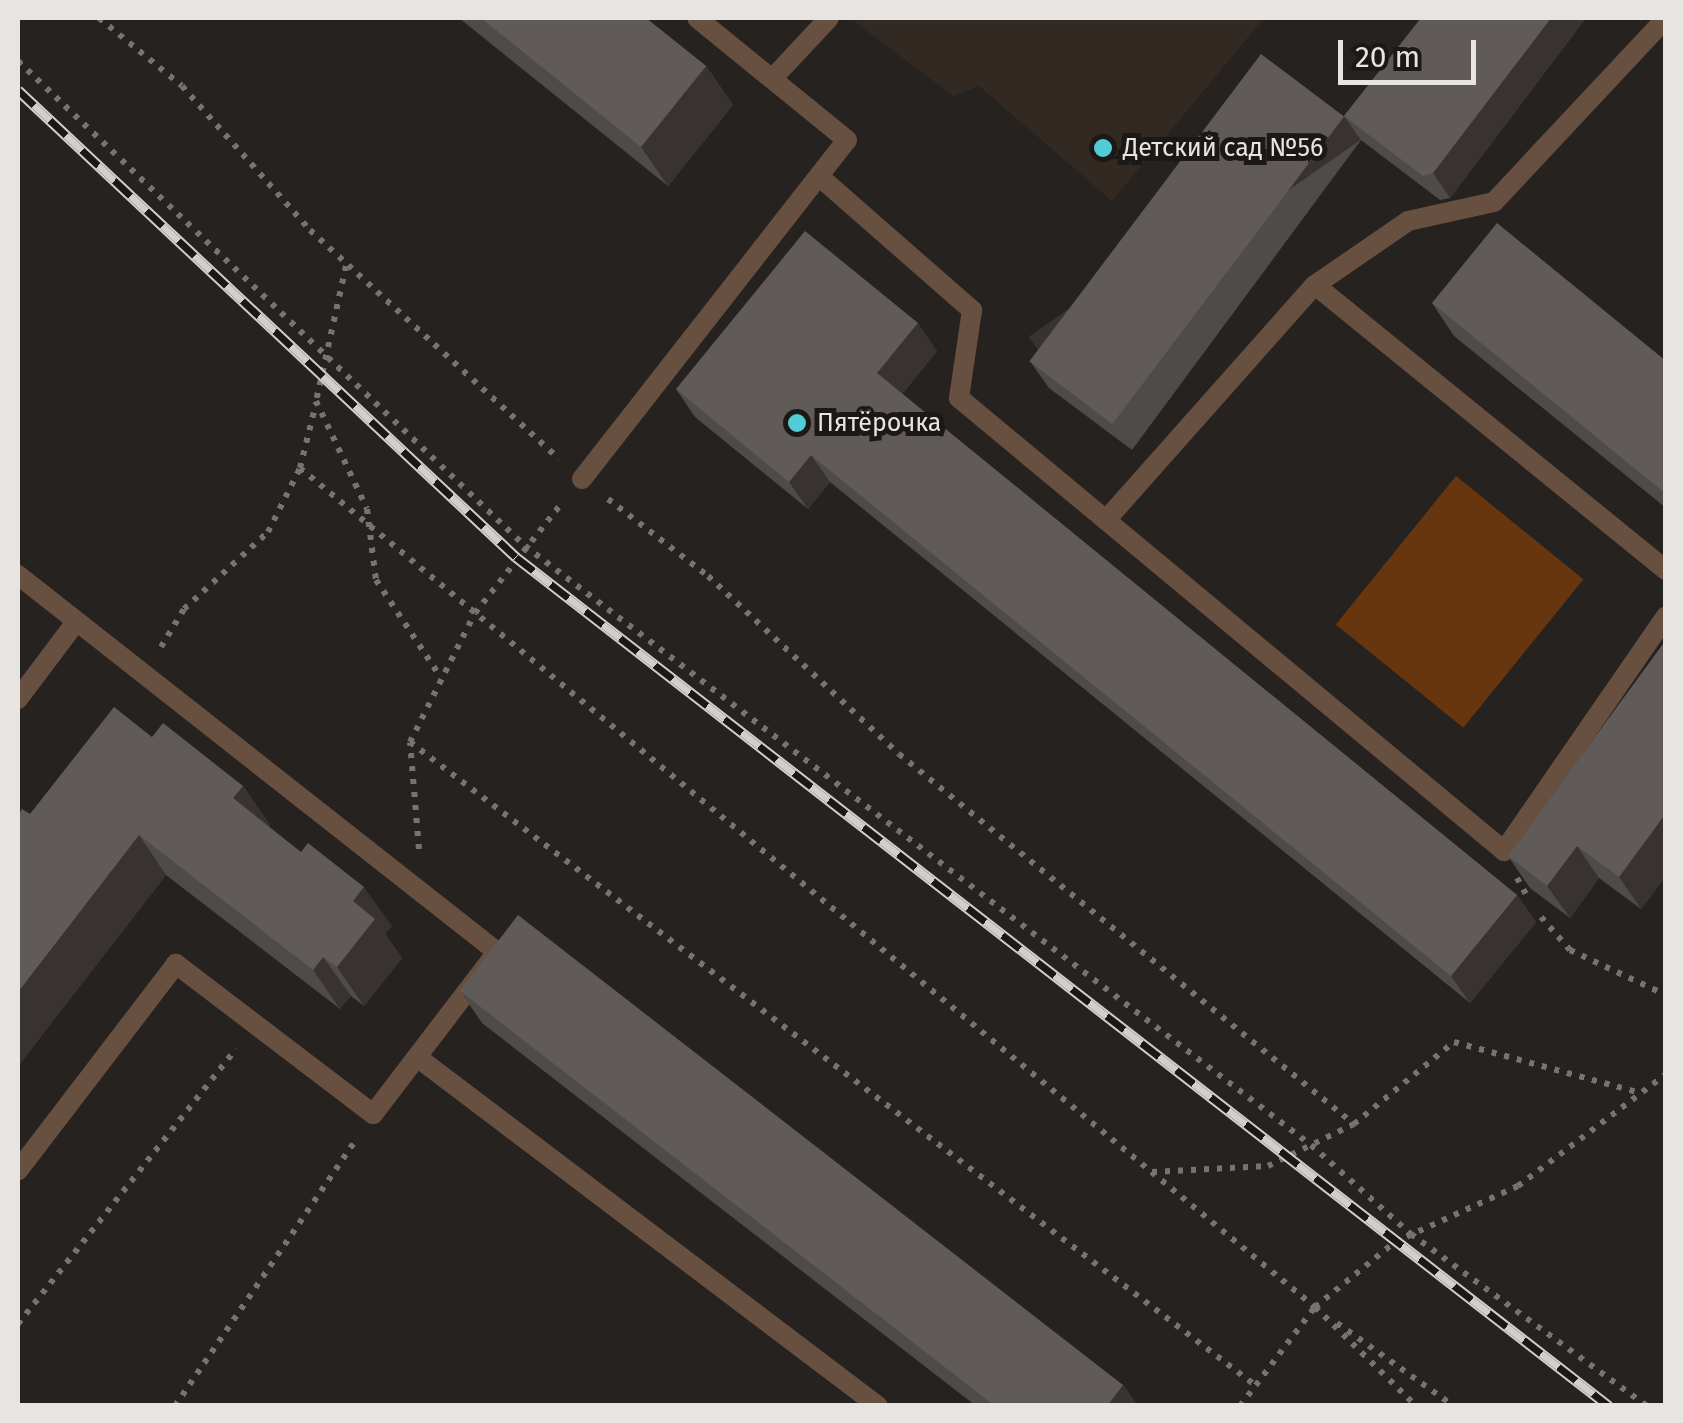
<!DOCTYPE html>
<meta charset="utf-8">
<style>
body{margin:0}
#map{position:relative;width:1683px;height:1423px;overflow:hidden;background:#26221f;font-family:"Fira Sans",sans-serif}
div>[style]{position:absolute}
.built>*{inset:0;background:#322923}
.green>*{inset:0;background:#67350e;transform-origin:0 0}
.path>*{height:6px;margin-top:-3px;transform-origin:0;background:repeating-linear-gradient(90deg,#777370 0 5px,transparent 0 13px)}
.service>*{height:20px;margin:-10px;padding:0 10px;transform-origin:10px;border-radius:10px;background:#685041}
.rail>*{height:11px;margin-top:-5.5px;transform-origin:0;background:repeating-linear-gradient(90deg,#1c1816 0 22px,#d1cecc 0 44px);box-sizing:border-box;border-block:2px solid #d1cecc}
.wall>*{inset:0;background:#4f4b48}
.shaded-wall>*{inset:0;background:#383330;transform-origin:0 0}
.building>*{inset:0;background:#605b58;transform-origin:0 0}
.dots>*{width:28px;height:28px;translate:-50% -50%;box-sizing:border-box;border:5px solid #1c1816;border-radius:50%}
span{translate:-50% -50%;white-space:nowrap;text-align:center;line-height:1.15;-webkit-text-stroke:10px #1c1816;paint-order:stroke}
.poi-label{font-size:25px;color:#e7e4e2}
.left{translate:0 -50%;text-align:left}
.frame{position:absolute;inset:0;border:20px solid #e7e4e2;pointer-events:none}
.scale{position:absolute;left:1338px;top:40px;width:138px;height:45px;box-sizing:border-box;border:5px solid #e7e4e2;border-top:0;padding-left:12px;font-size:30px;line-height:35px;white-space:nowrap;color:#e7e4e2;-webkit-text-stroke:8px #1c1816;paint-order:stroke}
</style>
<div id="map">
<div class="built">
<i style="clip-path:polygon(850px 18px,1264px 18px,1112px 201px,979px 86px,953px 96px)"></i>
</div>
<div class="green">
<i style="left:1456px;top:476px;width:164px;height:191px;rotate:39deg"></i>
</div>
<div class="path">
<i style="left:99px;top:18px;width:107px;rotate:39.3deg"></i>
<i style="left:182px;top:86px;width:193px;rotate:48.4deg"></i>
<i style="left:310px;top:230px;width:338px;rotate:42.6deg"></i>
<i style="left:18px;top:61px;width:702px;rotate:43.73deg"></i>
<i style="left:525px;top:546px;width:988px;rotate:37.31deg"></i>
<i style="left:1311px;top:1145px;width:134px;rotate:41.7deg"></i>
<i style="left:1411px;top:1234px;width:292px;rotate:36.1deg"></i>
<i style="left:346px;top:266px;width:138px;rotate:102.5deg"></i>
<i style="left:316px;top:401px;width:119px;rotate:64.7deg"></i>
<i style="left:367px;top:509px;width:72px;rotate:82.8deg"></i>
<i style="left:376px;top:580px;width:114px;rotate:56.4deg"></i>
<i style="left:300px;top:468px;width:1317px;rotate:39.58deg"></i>
<i style="left:1315px;top:1307px;width:141px;rotate:44.4deg"></i>
<i style="left:608px;top:499px;width:126px;rotate:37.6deg"></i>
<i style="left:708px;top:576px;width:261px;rotate:43deg"></i>
<i style="left:899px;top:754px;width:586px;rotate:39.12deg"></i>
<i style="left:1354px;top:1124px;width:129px;rotate:-39.4deg"></i>
<i style="left:1454px;top:1042px;width:193px;rotate:15.3deg"></i>
<i style="left:161px;top:647px;width:44px;rotate:-58.8deg"></i>
<i style="left:184px;top:609px;width:114px;rotate:-42.5deg"></i>
<i style="left:268px;top:532px;width:72px;rotate:-63.4deg"></i>
<i style="left:300px;top:468px;width:67px;rotate:-76.2deg"></i>
<i style="left:410px;top:742px;width:1062px;rotate:37.27deg"></i>
<i style="left:419px;top:849px;width:107px;rotate:-94.8deg"></i>
<i style="left:410px;top:742px;width:144px;rotate:-63.3deg"></i>
<i style="left:475px;top:613px;width:140px;rotate:-51.7deg"></i>
<i style="left:1517px;top:878px;width:18px;rotate:61deg"></i>
<i style="left:1541px;top:917px;width:44px;rotate:48.7deg"></i>
<i style="left:1570px;top:950px;width:106px;rotate:25.1deg"></i>
<i style="left:1152px;top:1172px;width:116px;rotate:-3deg"></i>
<i style="left:1268px;top:1166px;width:96px;rotate:-26deg"></i>
<i style="left:1337px;top:1323px;width:143px;rotate:35.4deg"></i>
<i style="left:18px;top:1324px;width:351px;rotate:-51.6deg"></i>
<i style="left:175px;top:1406px;width:322px;rotate:-55.8deg"></i>
<i style="left:1240px;top:1406px;width:124px;rotate:-52.9deg"></i>
<i style="left:1315px;top:1307px;width:103px;rotate:-39.1deg"></i>
<i style="left:1395px;top:1242px;width:135px;rotate:-24.5deg"></i>
<i style="left:1518px;top:1186px;width:186px;rotate:-37.1deg"></i>
</div>
<div class="service">
<i style="left:772px;top:79px;width:83px;rotate:-46.9deg"></i>
<i style="left:821px;top:178px;width:201px;rotate:41.2deg"></i>
<i style="left:972px;top:310px;width:89px;rotate:98.4deg"></i>
<i style="left:959px;top:398px;width:709px;rotate:39.73deg"></i>
<i style="left:1504px;top:851px;width:285px;rotate:-55.4deg"></i>
<i style="left:1315px;top:285px;width:113px;rotate:-34.5deg"></i>
<i style="left:1408px;top:221px;width:88px;rotate:-12.5deg"></i>
<i style="left:1494px;top:202px;width:252px;rotate:-46.9deg"></i>
<i style="left:582px;top:479px;width:430px;rotate:-52deg"></i>
<i style="left:847px;top:140px;width:193px;rotate:-140.9deg"></i>
<i style="left:1106px;top:520px;width:314px;rotate:-48.4deg"></i>
<i style="left:1315px;top:285px;width:452px;rotate:39.1deg"></i>
<i style="left:18px;top:575px;width:610px;rotate:38.2deg"></i>
<i style="left:497px;top:952px;width:204px;rotate:127.4deg"></i>
<i style="left:373px;top:1114px;width:248px;rotate:-142.7deg"></i>
<i style="left:176px;top:964px;width:260px;rotate:127.4deg"></i>
<i style="left:18px;top:699px;width:96px;rotate:-53deg"></i>
<i style="left:417px;top:1057px;width:578px;rotate:37.13deg"></i>
</div>
<div class="rail">
<i style="left:18px;top:90px;width:683px;rotate:43.16deg"></i>
<i style="left:516px;top:557px;width:1384px;rotate:37.84deg"></i>
</div>
<div class="wall">
<i style="clip-path:polygon(459px 18px,646px 18px,706px 66px,733px 105px,668px 186px)"></i>
<i style="clip-path:polygon(1421px 18px,1586px 18px,1450px 198px,1440px 200px,1361px 140px,1132px 450px,1049px 388px,1032px 364px,1344px 116px)"></i>
<i style="clip-path:polygon(1432px 303px,1666px 361px,1666px 508px,1454px 336px)"></i>
<i style="clip-path:polygon(937px 351px,902px 394px,1517px 895px,1536px 922px,1470px 1003px,830px 482px,808px 509px,695px 417px,676px 389px)"></i>
<i style="clip-path:polygon(1666px 640px,1666px 876px,1641px 909px,1599px 878px,1570px 918px,1530px 888px,1508px 856px)"></i>
<i style="clip-path:polygon(243px 786px,270px 825px,269px 827px,392px 926px,385px 934px,402px 958px,364px 1006px,351px 996px,340px 1009px,166px 875px,18px 1066px,18px 815px)"></i>
<i style="clip-path:polygon(460px 991px,1123px 1385px,1138px 1406px,976px 1406px,482px 1023px)"></i>
</div>
<div class="shaded-wall">
<i style="clip-path:polygon(1551px 18px,1586px 18px,1450px 198px,1433px 173px)"></i>
<i style="clip-path:polygon(706px 66px,733px 105px,668px 186px,641px 147px)"></i>
<i style="left:1344px;top:116px;width:29px;height:385px;rotate:55deg"></i>
<i style="clip-path:polygon(918px 323px,937px 351px,896px 401px,877px 373px)"></i>
<i style="clip-path:polygon(811px 455px,830px 482px,808px 509px,789px 482px)"></i>
<i style="clip-path:polygon(243px 786px,270px 825px,260px 838px,233px 798px)"></i>
<i style="clip-path:polygon(1666px 813px,1666px 876px,1641px 909px,1619px 877px)"></i>
<i style="clip-path:polygon(139px 835px,166px 875px,18px 1066px,18px 992px)"></i>
<i style="clip-path:polygon(1577px 846px,1599px 878px,1570px 918px,1547px 886px)"></i>
<i style="clip-path:polygon(364px 887px,392px 926px,385px 934px,402px 958px,364px 1006px,337px 967px,353px 901px)"></i>
<i style="clip-path:polygon(1517px 895px,1536px 922px,1470px 1003px,1451px 976px)"></i>
<i style="clip-path:polygon(323px 957px,351px 996px,340px 1009px,313px 970px)"></i>
<i style="clip-path:polygon(1123px 1385px,1138px 1406px,1107px 1406px)"></i>
</div>
<div class="building">
<i style="clip-path:polygon(481px 18px,646px 18px,706px 66px,641px 147px)"></i>
<i style="clip-path:polygon(1421px 18px,1551px 18px,1433px 173px,1423px 176px,1344px 116px)"></i>
<i style="left:1261px;top:54px;width:104px;height:385px;rotate:37deg"></i>
<i style="clip-path:polygon(1497px 223px,1666px 361px,1666px 494px,1432px 303px)"></i>
<i style="clip-path:polygon(805px 231px,918px 323px,877px 373px,1517px 895px,1451px 976px,811px 455px,789px 482px,676px 389px)"></i>
<i style="clip-path:polygon(1666px 640px,1666px 813px,1619px 877px,1577px 846px,1547px 886px,1508px 856px)"></i>
<i style="clip-path:polygon(114px 707px,152px 737px,163px 723px,243px 786px,233px 798px,301px 852px,308px 843px,364px 887px,353px 901px,375px 919px,337px 967px,323px 957px,313px 970px,139px 835px,18px 992px,18px 815px,22px 809px,30px 814px)"></i>
<i style="clip-path:polygon(518px 915px,1123px 1385px,1107px 1406px,995px 1406px,460px 991px)"></i>
</div>
<div class="dots">
<i style="left:1103px;top:148px;background:#52ccd6"></i>
<i style="left:797px;top:423px;background:#52ccd6"></i>
</div>
<div class="poi-label">
<span class="left" style="left:1123px;top:148px">Детский сад №56</span>
<span class="left" style="left:817px;top:423px">Пятёрочка</span>
</div>
<div class="frame"></div>
<div class="scale">20 m</div>
</div>
